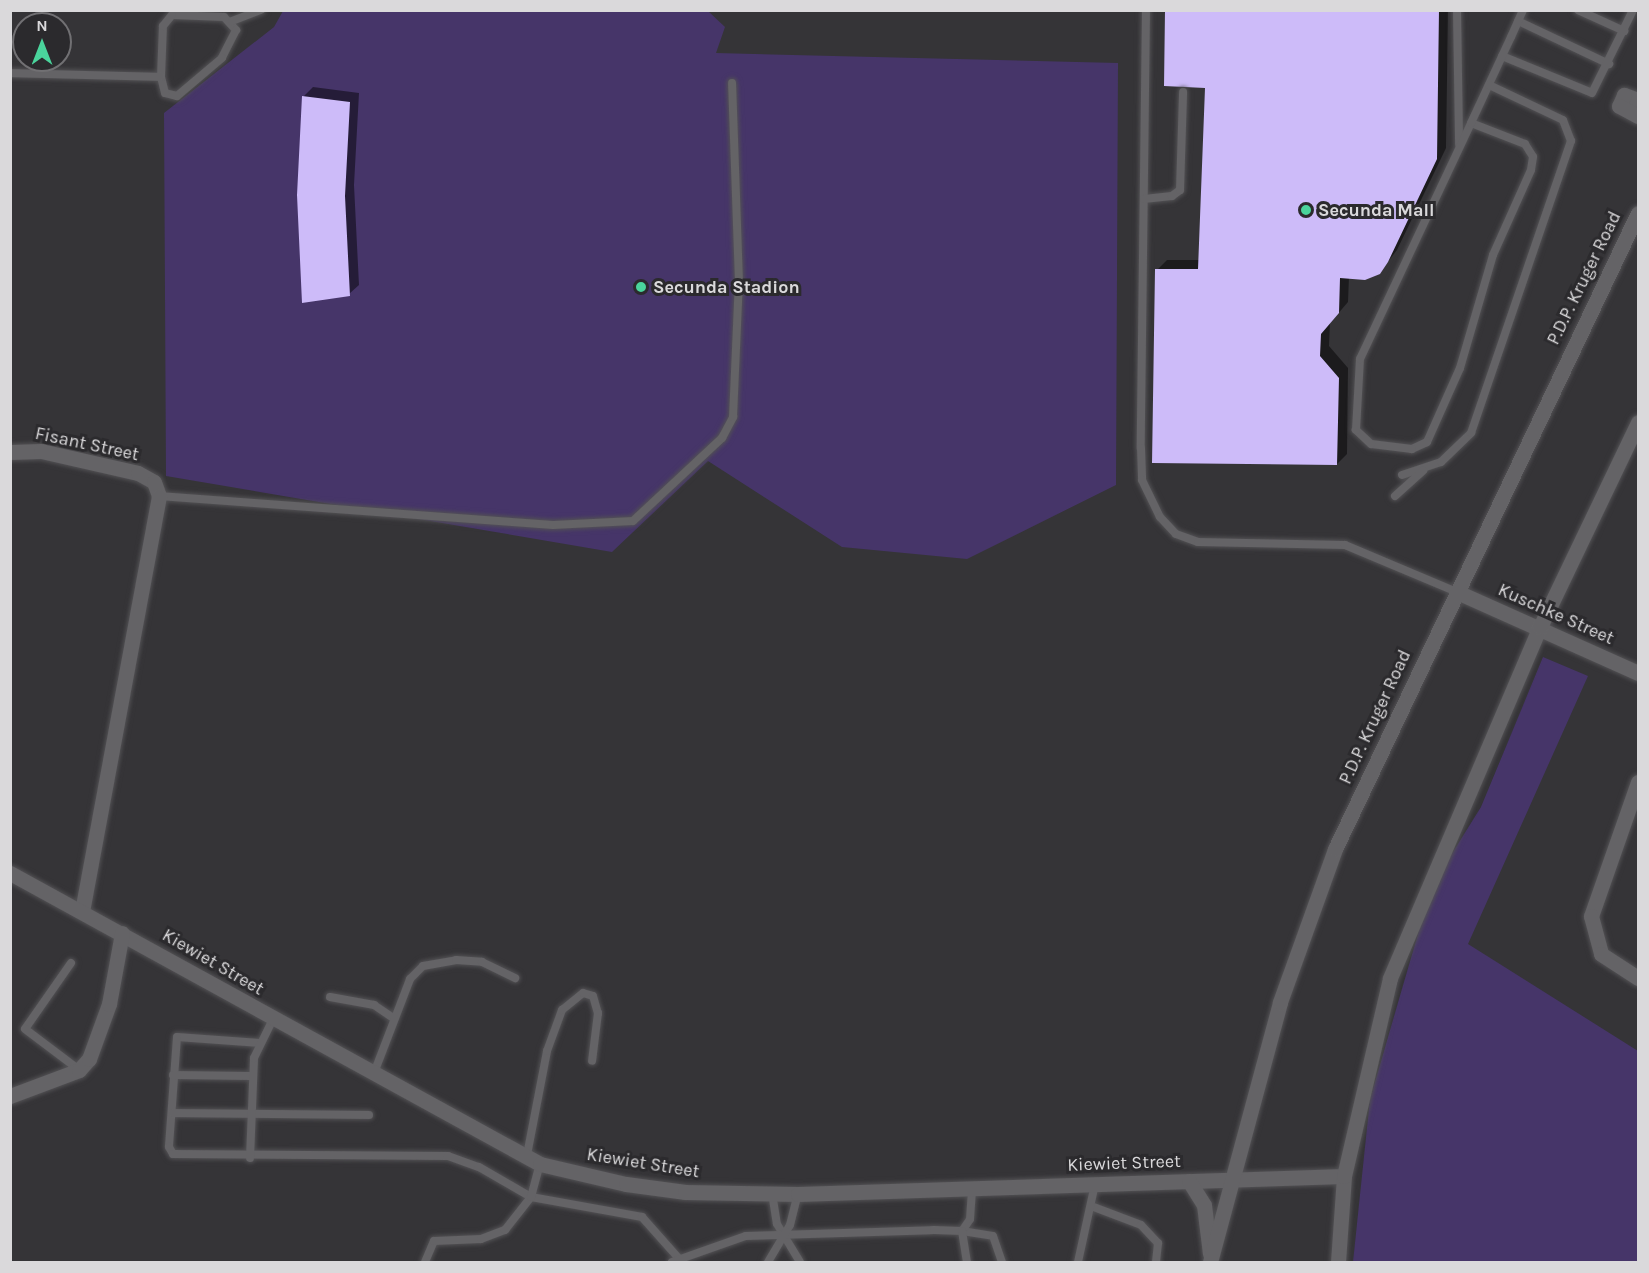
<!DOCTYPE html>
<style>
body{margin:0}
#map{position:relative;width:1649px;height:1273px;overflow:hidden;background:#353437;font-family:Karla,sans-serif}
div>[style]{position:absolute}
.green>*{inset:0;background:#463569}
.shadow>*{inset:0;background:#0007}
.building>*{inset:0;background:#cdbbf9}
.roads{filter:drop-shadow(0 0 2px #525154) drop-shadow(0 0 2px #525154)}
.service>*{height:8px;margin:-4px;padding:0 4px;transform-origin:4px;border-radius:4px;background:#646366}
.minor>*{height:15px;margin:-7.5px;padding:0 7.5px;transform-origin:7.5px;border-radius:7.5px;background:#646366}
.tertiary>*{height:15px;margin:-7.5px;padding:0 7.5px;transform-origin:7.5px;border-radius:7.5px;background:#646366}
.dots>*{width:16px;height:16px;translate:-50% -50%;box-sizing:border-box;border:3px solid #2b2a2d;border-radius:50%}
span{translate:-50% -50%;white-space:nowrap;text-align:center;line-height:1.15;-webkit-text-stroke:6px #2b2a2d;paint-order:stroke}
.poi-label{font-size:18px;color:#dad9db;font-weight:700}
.left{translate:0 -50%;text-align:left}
.street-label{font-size:18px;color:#dad9db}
.frame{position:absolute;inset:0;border:12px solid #dad9db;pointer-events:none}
.north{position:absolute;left:12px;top:12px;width:60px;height:60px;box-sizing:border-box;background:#2b2a2d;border:2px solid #717073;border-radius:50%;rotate:0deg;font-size:16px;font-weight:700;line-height:24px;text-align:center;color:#dad9db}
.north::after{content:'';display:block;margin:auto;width:21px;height:27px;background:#4ad49c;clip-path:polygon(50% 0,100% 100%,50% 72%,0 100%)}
</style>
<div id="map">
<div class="green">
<i style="clip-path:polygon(283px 11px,708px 11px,725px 27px,716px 53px,1118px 63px,1116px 485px,967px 559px,842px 547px,708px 461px,612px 552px,166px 476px,164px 113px,274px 27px)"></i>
<i style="clip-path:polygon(1543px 657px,1588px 676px,1468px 944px,1638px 1051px,1638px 1262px,1353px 1262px,1370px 1099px,1420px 927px,1446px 863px,1481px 807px)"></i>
</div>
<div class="shadow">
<i style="clip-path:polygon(1167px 10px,1448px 10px,1446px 148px,1397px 250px,1379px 273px,1349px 277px,1348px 302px,1330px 323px,1329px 346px,1348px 368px,1347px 454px,1337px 464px,1157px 270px,1167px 260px,1200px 260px,1207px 86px)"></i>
<i style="clip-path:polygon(313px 87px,359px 93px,354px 185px,359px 285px,349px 294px,304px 96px)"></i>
</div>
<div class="building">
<i style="clip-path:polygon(1165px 10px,1439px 10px,1437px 159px,1388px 262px,1380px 274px,1365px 280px,1340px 278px,1339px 313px,1321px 334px,1320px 356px,1339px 378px,1337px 465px,1152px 463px,1155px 269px,1198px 269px,1205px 88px,1164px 86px)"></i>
<i style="clip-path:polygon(302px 96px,350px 102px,345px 196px,350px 296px,302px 303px,297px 195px)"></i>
</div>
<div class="roads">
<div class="service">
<i style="left:1146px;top:10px;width:438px;rotate:90.7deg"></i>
<i style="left:1141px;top:448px;width:32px;rotate:88deg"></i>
<i style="left:1142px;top:480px;width:41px;rotate:64.1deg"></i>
<i style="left:1160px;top:517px;width:23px;rotate:47deg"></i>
<i style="left:1176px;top:534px;width:23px;rotate:20deg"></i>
<i style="left:1198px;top:542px;width:147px;rotate:1.2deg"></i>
<i style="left:1345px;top:545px;width:121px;rotate:22.8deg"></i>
<i style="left:1457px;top:10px;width:134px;rotate:89.1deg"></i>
<i style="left:1578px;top:10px;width:51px;rotate:24.5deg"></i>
<i style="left:172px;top:15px;width:52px;rotate:2.2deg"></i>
<i style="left:224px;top:17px;width:18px;rotate:47deg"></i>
<i style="left:236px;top:30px;width:31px;rotate:117deg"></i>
<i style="left:222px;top:58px;width:59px;rotate:139.8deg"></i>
<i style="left:177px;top:96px;width:12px;rotate:-166deg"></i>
<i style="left:165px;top:93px;width:16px;rotate:-104deg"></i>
<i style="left:161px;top:77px;width:51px;rotate:-87.8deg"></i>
<i style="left:163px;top:26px;width:14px;rotate:-51deg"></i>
<i style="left:232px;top:21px;width:31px;rotate:-21deg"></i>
<i style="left:1518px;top:21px;width:101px;rotate:25.3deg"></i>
<i style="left:1502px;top:56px;width:97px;rotate:22.3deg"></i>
<i style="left:1592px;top:93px;width:93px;rotate:-63.7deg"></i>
<i style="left:10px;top:73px;width:151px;rotate:1.5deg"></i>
<i style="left:1471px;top:123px;width:58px;rotate:21.3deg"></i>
<i style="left:1525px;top:144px;width:15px;rotate:58deg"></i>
<i style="left:1533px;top:157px;width:13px;rotate:99deg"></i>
<i style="left:1531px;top:170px;width:93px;rotate:114.1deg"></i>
<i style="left:1493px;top:255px;width:118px;rotate:106.3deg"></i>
<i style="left:1460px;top:368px;width:81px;rotate:114deg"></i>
<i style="left:1427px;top:442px;width:17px;rotate:155deg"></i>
<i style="left:1412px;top:449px;width:41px;rotate:-173deg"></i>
<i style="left:1371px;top:444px;width:21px;rotate:-137deg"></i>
<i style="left:1356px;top:430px;width:71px;rotate:-86.8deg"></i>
<i style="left:1360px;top:359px;width:261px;rotate:-64.8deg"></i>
<i style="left:1471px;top:123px;width:95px;rotate:-65.1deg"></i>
<i style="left:1511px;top:37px;width:30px;rotate:-66deg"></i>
<i style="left:1144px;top:199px;width:28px;rotate:-6deg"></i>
<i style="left:1172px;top:196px;width:10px;rotate:-37deg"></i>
<i style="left:1180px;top:190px;width:98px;rotate:-88.2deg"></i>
<i style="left:1402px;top:475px;width:41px;rotate:-18.4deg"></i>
<i style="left:1441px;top:462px;width:42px;rotate:-44deg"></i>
<i style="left:1471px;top:433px;width:309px;rotate:-71.1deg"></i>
<i style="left:1571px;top:141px;width:22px;rotate:-111deg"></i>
<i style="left:1563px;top:120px;width:82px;rotate:-154.7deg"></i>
<i style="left:159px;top:496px;width:395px;rotate:4.2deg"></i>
<i style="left:553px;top:525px;width:80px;rotate:-2.9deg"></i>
<i style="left:633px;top:521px;width:122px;rotate:-43deg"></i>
<i style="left:722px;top:438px;width:24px;rotate:-62deg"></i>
<i style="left:733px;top:417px;width:135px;rotate:-87.5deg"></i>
<i style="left:739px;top:282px;width:199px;rotate:-92deg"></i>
<i style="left:1395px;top:496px;width:38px;rotate:-42deg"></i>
<i style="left:71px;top:963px;width:80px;rotate:124.9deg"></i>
<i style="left:25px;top:1029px;width:66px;rotate:37deg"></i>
<i style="left:330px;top:997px;width:45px;rotate:10.3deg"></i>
<i style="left:374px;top:1005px;width:23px;rotate:34deg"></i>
<i style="left:260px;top:1043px;width:83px;rotate:-175.9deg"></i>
<i style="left:177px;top:1037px;width:110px;rotate:94.2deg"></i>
<i style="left:169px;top:1147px;width:8px;rotate:60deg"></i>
<i style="left:173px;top:1154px;width:275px;rotate:0.4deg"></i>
<i style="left:448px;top:1156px;width:33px;rotate:20deg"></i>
<i style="left:479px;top:1167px;width:60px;rotate:30deg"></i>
<i style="left:531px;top:1197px;width:113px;rotate:10.2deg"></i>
<i style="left:642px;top:1217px;width:60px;rotate:48.4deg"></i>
<i style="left:374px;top:1073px;width:101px;rotate:-69deg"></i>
<i style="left:410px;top:979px;width:18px;rotate:-45deg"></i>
<i style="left:423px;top:966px;width:34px;rotate:-10deg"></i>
<i style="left:456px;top:960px;width:26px;rotate:4deg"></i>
<i style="left:482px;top:962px;width:37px;rotate:26deg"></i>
<i style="left:173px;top:1075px;width:78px;rotate:0.7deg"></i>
<i style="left:172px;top:1113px;width:197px;rotate:0.6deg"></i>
<i style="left:527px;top:1155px;width:106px;rotate:-79.1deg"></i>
<i style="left:547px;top:1051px;width:44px;rotate:-69.9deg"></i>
<i style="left:562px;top:1010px;width:27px;rotate:-39deg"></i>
<i style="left:583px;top:993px;width:10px;rotate:17deg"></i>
<i style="left:593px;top:996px;width:18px;rotate:74deg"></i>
<i style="left:598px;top:1013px;width:48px;rotate:97.1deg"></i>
<i style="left:250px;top:1158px;width:100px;rotate:-87.7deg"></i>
<i style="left:254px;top:1058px;width:43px;rotate:-64deg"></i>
<i style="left:772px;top:1193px;width:31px;rotate:81deg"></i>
<i style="left:777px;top:1224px;width:44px;rotate:58.8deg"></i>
<i style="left:1091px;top:1206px;width:53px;rotate:20.8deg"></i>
<i style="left:1141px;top:1225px;width:25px;rotate:47deg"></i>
<i style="left:1158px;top:1243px;width:19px;rotate:96deg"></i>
<i style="left:962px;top:1231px;width:31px;rotate:9deg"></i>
<i style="left:993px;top:1236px;width:28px;rotate:71deg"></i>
<i style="left:962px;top:1231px;width:14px;rotate:-56deg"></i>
<i style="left:970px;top:1219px;width:31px;rotate:-86deg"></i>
<i style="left:425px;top:1262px;width:23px;rotate:-67deg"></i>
<i style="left:434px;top:1241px;width:47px;rotate:-2.4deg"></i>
<i style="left:481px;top:1239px;width:26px;rotate:-21deg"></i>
<i style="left:505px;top:1230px;width:42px;rotate:-51.8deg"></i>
<i style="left:531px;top:1197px;width:34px;rotate:-75deg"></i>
<i style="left:672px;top:1262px;width:78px;rotate:-19.4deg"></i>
<i style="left:746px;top:1236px;width:188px;rotate:-1.8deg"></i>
<i style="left:934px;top:1230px;width:28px;rotate:2deg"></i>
<i style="left:962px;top:1231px;width:31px;rotate:81deg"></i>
<i style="left:768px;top:1262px;width:43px;rotate:-59.3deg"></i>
<i style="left:790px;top:1225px;width:32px;rotate:-76deg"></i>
<i style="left:1078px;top:1262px;width:80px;rotate:-77.7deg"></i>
</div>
<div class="minor">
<i style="left:10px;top:452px;width:31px;rotate:-2deg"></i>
<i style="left:41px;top:451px;width:99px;rotate:12.8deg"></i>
<i style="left:138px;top:473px;width:18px;rotate:29deg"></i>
<i style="left:154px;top:482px;width:15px;rotate:70deg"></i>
<i style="left:159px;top:496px;width:421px;rotate:100.5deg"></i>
<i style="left:1457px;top:592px;width:198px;rotate:24.1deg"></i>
<i style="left:1638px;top:782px;width:142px;rotate:109.3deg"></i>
<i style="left:1591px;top:916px;width:39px;rotate:75deg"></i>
<i style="left:1601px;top:954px;width:44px;rotate:33deg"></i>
<i style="left:10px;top:873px;width:605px;rotate:28.77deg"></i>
<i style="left:540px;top:1164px;width:88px;rotate:13.1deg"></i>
<i style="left:626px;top:1184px;width:60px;rotate:7.7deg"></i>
<i style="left:685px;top:1192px;width:113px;rotate:1deg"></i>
<i style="left:798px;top:1194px;width:546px;rotate:-1.89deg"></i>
<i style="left:10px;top:1096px;width:74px;rotate:-20.6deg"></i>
<i style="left:79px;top:1070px;width:15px;rotate:-48deg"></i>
<i style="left:89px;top:1059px;width:59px;rotate:-70deg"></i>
<i style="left:109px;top:1004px;width:72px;rotate:-79.6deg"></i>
</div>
<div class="tertiary">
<i style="left:1638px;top:100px;width:15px;rotate:-160deg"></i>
<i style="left:1624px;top:95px;width:12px;rotate:114deg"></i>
<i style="left:1619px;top:106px;width:21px;rotate:28deg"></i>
<i style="left:1189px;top:1181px;width:28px;rotate:58deg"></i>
<i style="left:1204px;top:1205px;width:49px;rotate:83deg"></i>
<i style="left:1210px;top:1262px;width:269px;rotate:-74.9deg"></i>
<i style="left:1280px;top:1002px;width:163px;rotate:-70.2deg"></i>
<i style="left:1335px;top:849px;width:704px;rotate:-64.53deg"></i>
<i style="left:1338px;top:1262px;width:86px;rotate:-86deg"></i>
<i style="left:1344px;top:1176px;width:203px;rotate:-76.9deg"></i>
<i style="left:1390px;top:978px;width:382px;rotate:-66.9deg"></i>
<i style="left:1540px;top:627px;width:227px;rotate:-64.4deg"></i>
</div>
</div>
<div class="dots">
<i style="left:1306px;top:210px;background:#4ad49c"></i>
<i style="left:641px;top:287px;background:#4ad49c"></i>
</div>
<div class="poi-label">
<span class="left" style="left:1318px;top:210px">Secunda Mall</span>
<span class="left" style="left:653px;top:287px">Secunda Stadion</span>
</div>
<div class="street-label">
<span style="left:1584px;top:278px;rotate:-64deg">P.D.P. Kruger Road</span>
<span style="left:87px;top:444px;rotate:12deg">Fisant Street</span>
<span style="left:1556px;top:614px;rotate:24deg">Kuschke Street</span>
<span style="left:1375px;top:717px;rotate:-65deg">P.D.P. Kruger Road</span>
<span style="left:213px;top:962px;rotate:30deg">Kiewiet Street</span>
<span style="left:643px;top:1163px;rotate:9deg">Kiewiet Street</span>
<span style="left:1124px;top:1163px;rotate:-2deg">Kiewiet Street</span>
</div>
<div class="frame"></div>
<div class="north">N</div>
</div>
